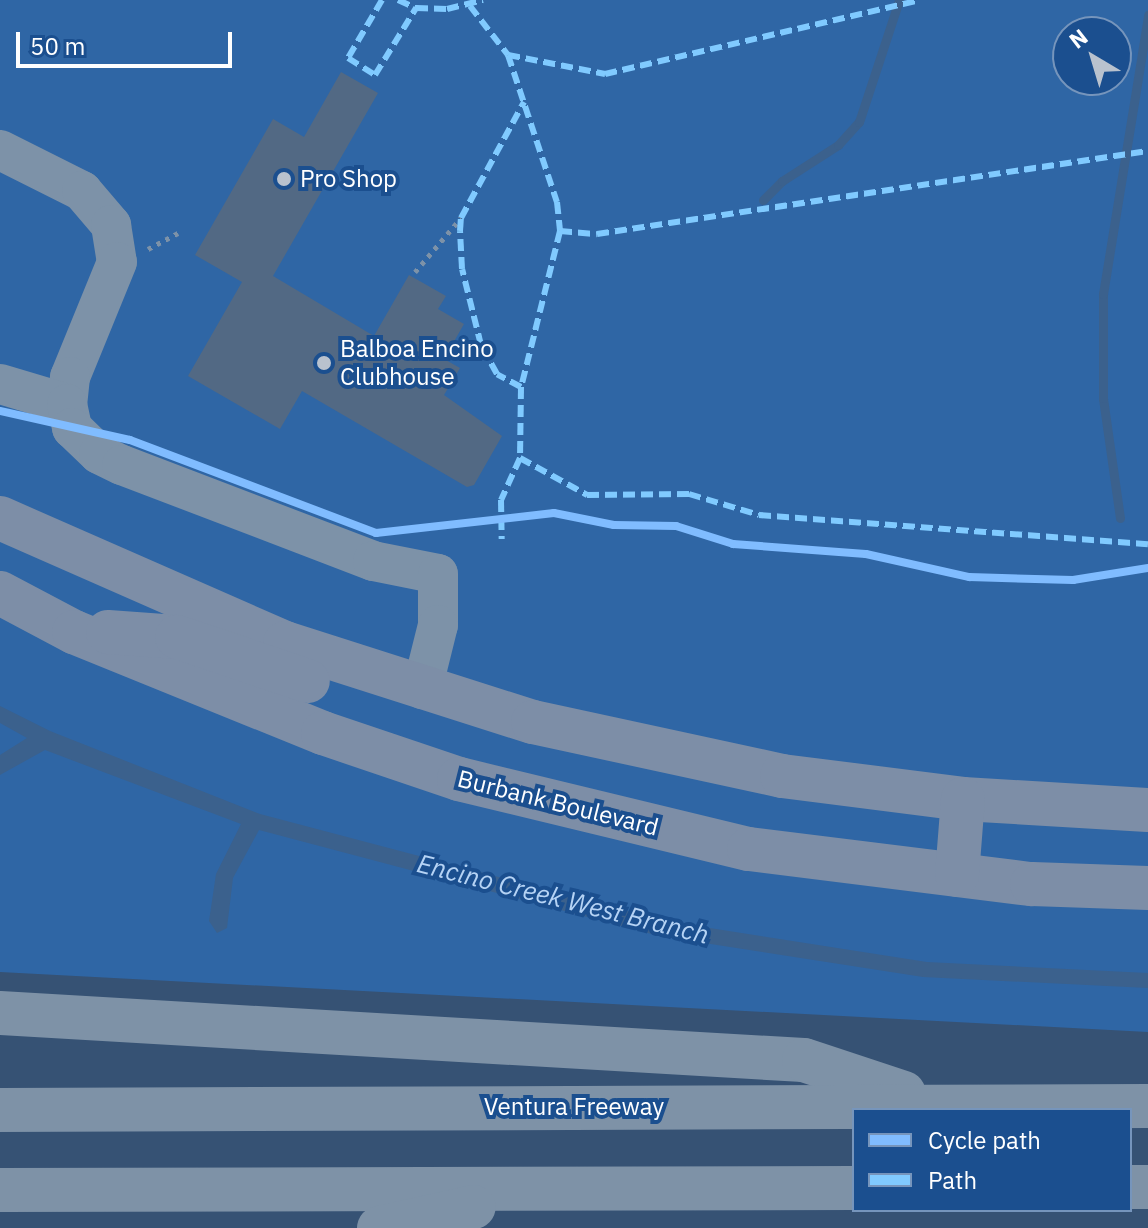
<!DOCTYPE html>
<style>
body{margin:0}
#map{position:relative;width:1148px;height:1228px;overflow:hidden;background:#365274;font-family:"IBM Plex Sans",sans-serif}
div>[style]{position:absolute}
.green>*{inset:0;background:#2f66a5}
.water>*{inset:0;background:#3b618d}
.stream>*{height:9px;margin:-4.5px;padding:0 4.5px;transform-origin:4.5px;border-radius:4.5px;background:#3b618d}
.building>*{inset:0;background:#526984}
.path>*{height:5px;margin-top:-2.5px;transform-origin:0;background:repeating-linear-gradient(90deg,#7d92a8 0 4px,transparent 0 10px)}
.minor>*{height:40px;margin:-20px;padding:0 20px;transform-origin:20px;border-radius:20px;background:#7d92a8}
.major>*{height:44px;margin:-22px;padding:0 22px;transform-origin:22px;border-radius:22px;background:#7d8ea7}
.highway>*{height:44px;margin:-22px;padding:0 22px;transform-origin:22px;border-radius:22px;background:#7e92a7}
.quiet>*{height:6px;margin-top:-3px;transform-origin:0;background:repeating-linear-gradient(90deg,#80caff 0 12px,transparent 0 18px)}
.cycleway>*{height:8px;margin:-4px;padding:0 4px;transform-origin:4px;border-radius:4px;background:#80bcff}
.dots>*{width:22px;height:22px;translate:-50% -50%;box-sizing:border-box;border:4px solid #1b4f8f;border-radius:50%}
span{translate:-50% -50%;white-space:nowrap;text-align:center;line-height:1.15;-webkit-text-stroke:8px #1b4f8f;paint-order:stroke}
.poi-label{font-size:24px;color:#fff}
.left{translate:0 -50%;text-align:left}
.street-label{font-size:24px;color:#fff}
.water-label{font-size:26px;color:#b5d3f5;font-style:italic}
.legend{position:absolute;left:852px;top:1108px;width:280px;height:104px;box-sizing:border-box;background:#1b4f8f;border:2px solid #7695bc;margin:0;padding:10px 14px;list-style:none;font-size:24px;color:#fff}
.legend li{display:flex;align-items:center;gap:16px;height:40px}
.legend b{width:40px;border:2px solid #7695bc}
.north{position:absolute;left:1052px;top:16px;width:80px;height:80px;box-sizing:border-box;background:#1b4f8f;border:2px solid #7695bc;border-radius:50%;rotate:322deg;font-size:22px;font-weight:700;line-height:32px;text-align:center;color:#fff}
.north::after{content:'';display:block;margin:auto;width:28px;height:36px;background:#b9c2ce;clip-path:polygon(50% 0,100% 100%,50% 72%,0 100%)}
.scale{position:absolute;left:16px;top:32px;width:216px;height:36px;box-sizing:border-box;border:4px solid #fff;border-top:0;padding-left:10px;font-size:24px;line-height:28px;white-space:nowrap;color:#fff;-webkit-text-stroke:6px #1b4f8f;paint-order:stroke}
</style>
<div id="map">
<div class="green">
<i style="clip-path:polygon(evenodd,0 0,1148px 0,1148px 1032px,0 972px,0 0,1068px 32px,1116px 32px,1116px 80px,1068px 80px,1068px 32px)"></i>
</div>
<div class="water">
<i style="clip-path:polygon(0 706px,50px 731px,260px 814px,665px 921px,927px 962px,1148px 973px,1148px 988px,923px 977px,659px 936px,259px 830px,233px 878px,227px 928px,217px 933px,209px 921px,216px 874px,241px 824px,45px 750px,0 775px,0 755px,27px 738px,0 723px)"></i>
</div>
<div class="stream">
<i style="left:763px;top:200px;width:27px;rotate:-45deg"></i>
<i style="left:782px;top:181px;width:67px;rotate:-32.7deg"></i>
<i style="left:838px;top:145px;width:31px;rotate:-48deg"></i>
<i style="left:859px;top:122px;width:128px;rotate:-71.8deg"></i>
<i style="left:1120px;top:518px;width:121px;rotate:-98.1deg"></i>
<i style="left:1103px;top:398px;width:104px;rotate:-90deg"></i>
<i style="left:1103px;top:294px;width:283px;rotate:-80.8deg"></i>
</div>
<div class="building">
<i style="clip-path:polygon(341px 72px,378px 93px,273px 276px,374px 336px,409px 275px,446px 296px,438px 309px,464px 324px,444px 359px,460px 368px,444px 395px,502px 436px,474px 485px,467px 487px,302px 391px,280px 429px,188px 376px,242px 282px,195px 255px,273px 119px,304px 137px)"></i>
</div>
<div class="path">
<i style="left:148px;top:249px;width:34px;rotate:-28deg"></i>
<i style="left:415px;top:272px;width:71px;rotate:-49.6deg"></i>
</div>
<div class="minor">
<i style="left:0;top:150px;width:92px;rotate:26.6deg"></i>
<i style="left:82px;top:191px;width:45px;rotate:49.5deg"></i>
<i style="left:111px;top:225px;width:37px;rotate:81deg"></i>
<i style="left:117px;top:262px;width:124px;rotate:112.2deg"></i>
<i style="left:70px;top:377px;width:27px;rotate:96deg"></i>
<i style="left:0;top:384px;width:70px;rotate:16.6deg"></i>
<i style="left:67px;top:404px;width:25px;rotate:78deg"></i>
<i style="left:72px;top:428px;width:37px;rotate:44deg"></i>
<i style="left:99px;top:454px;width:25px;rotate:26deg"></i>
<i style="left:122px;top:465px;width:269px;rotate:20.9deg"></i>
<i style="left:373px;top:561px;width:66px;rotate:11.3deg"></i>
<i style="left:438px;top:574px;width:51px;rotate:90deg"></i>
<i style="left:438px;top:625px;width:66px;rotate:104deg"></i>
</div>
<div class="major">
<i style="left:0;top:518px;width:311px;rotate:23.7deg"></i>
<i style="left:285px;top:643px;width:260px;rotate:17.7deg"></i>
<i style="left:533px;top:722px;width:255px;rotate:12.2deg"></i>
<i style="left:782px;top:776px;width:182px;rotate:7.2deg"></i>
<i style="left:963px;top:799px;width:185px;rotate:3.4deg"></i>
<i style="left:0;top:593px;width:84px;rotate:27.8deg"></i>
<i style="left:74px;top:632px;width:269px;rotate:22.1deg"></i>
<i style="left:323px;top:733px;width:144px;rotate:18.7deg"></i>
<i style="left:459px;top:779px;width:298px;rotate:13.6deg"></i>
<i style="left:749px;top:849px;width:285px;rotate:7.1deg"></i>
<i style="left:1032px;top:884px;width:116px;rotate:2deg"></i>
<i style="left:108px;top:632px;width:69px;rotate:4.1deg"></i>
<i style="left:177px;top:637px;width:138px;rotate:18.6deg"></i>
<i style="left:957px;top:875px;width:76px;rotate:-85.5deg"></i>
</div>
<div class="highway">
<i style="left:0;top:1013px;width:805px;rotate:3.35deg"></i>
<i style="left:804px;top:1060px;width:105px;rotate:18.3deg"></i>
<i style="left:0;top:1110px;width:1148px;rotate:-0.2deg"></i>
<i style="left:1130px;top:1187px;width:18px"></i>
<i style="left:0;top:1190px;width:854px;rotate:-0.13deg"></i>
<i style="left:379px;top:1228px;width:97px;rotate:-12.5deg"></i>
</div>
<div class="quiet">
<i style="left:382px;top:0;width:67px;rotate:120.4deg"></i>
<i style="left:348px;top:58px;width:32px;rotate:32deg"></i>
<i style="left:375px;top:75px;width:79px;rotate:-58.5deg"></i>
<i style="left:398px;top:0;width:20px;rotate:24deg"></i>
<i style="left:416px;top:8px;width:31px;rotate:2deg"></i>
<i style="left:447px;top:9px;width:37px;rotate:-14deg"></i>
<i style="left:470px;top:6px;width:62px;rotate:52.2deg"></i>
<i style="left:508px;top:55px;width:155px;rotate:71.6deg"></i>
<i style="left:557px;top:202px;width:29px;rotate:84deg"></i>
<i style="left:560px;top:231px;width:161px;rotate:104deg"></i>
<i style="left:521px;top:387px;width:71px;rotate:90.8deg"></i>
<i style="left:520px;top:458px;width:46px;rotate:114.3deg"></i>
<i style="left:501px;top:500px;width:39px;rotate:89deg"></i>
<i style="left:508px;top:55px;width:99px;rotate:11.1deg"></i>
<i style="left:605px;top:74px;width:319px;rotate:-13.2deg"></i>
<i style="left:560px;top:231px;width:37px;rotate:5deg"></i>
<i style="left:597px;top:234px;width:557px;rotate:-8.57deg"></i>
<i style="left:521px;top:387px;width:27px;rotate:-152deg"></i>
<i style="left:497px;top:374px;width:33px;rotate:-119deg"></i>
<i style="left:481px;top:345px;width:78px;rotate:-104deg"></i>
<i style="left:462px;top:269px;width:38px;rotate:-93deg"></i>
<i style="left:460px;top:231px;width:13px;rotate:-86deg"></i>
<i style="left:461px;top:218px;width:132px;rotate:-61.5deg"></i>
<i style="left:520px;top:458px;width:77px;rotate:28.9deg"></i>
<i style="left:587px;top:495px;width:102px;rotate:-0.6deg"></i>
<i style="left:689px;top:494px;width:73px;rotate:16.7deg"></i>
<i style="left:759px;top:515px;width:390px;rotate:4.3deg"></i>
</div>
<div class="cycleway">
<i style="left:0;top:411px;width:133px;rotate:12.6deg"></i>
<i style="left:130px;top:440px;width:263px;rotate:20.7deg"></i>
<i style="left:376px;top:533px;width:179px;rotate:-6.4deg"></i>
<i style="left:554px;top:513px;width:61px;rotate:11.3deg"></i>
<i style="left:614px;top:525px;width:62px;rotate:0.9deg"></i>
<i style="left:676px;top:526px;width:60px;rotate:17.5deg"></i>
<i style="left:733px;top:544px;width:133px;rotate:4.3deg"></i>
<i style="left:866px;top:554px;width:106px;rotate:12.6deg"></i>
<i style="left:969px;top:577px;width:104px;rotate:1.7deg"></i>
<i style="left:1073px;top:580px;width:76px;rotate:-9.1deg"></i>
</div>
<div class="dots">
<i style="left:284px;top:179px;background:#b9c2ce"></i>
<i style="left:324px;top:363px;background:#b9c2ce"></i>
</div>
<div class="poi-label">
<span class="left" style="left:300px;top:179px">Pro Shop</span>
<span class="left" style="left:340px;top:363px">Balboa Encino<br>Clubhouse</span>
</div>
<div class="street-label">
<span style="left:558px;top:803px;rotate:14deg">Burbank Boulevard</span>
<span style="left:574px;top:1107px">Ventura Freeway</span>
</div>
<div class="water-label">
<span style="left:563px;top:899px;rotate:14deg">Encino Creek West Branch</span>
</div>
<ul class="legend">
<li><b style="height:10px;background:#80bcff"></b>Cycle path</li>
<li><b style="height:10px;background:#80caff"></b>Path</li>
</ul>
<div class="north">N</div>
<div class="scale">50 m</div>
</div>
